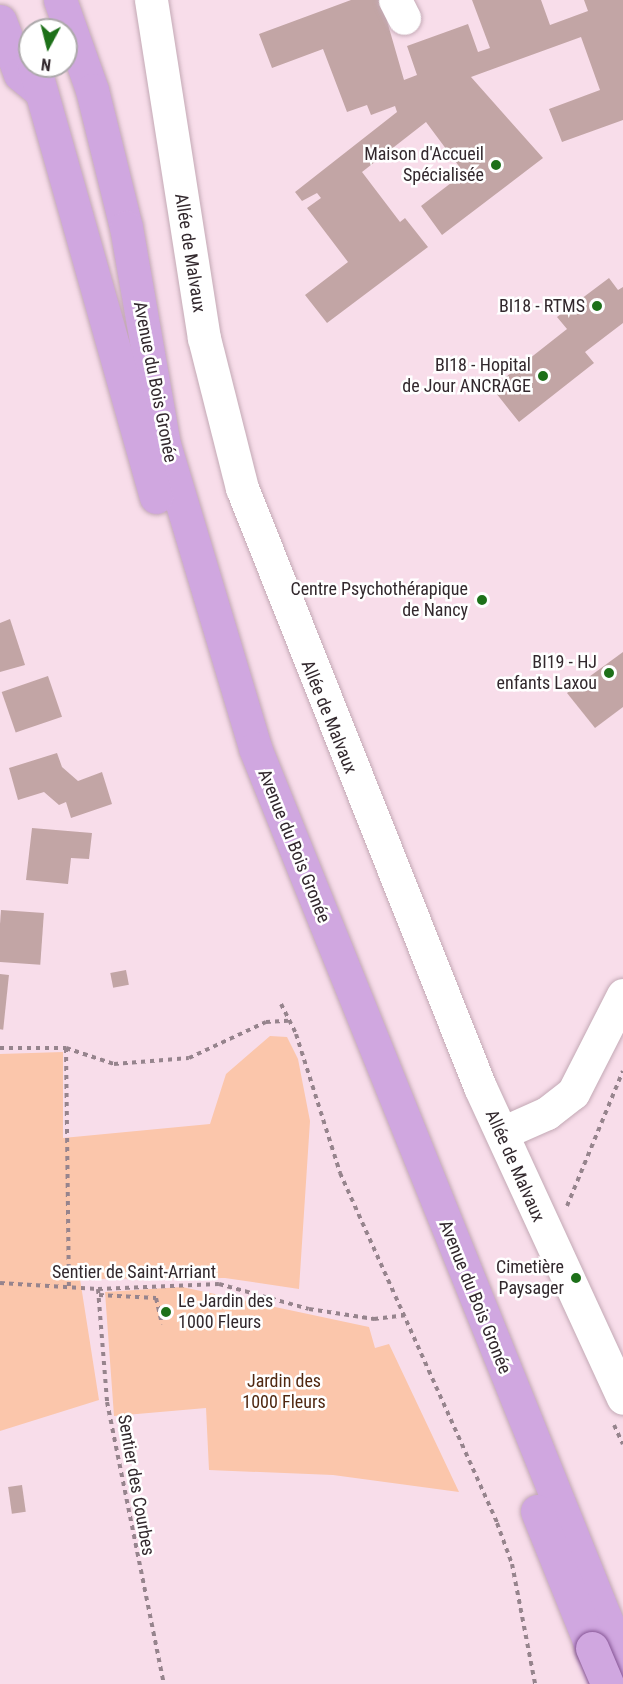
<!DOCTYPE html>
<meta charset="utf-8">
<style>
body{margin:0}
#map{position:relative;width:623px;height:1684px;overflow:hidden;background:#f8ddea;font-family:"Roboto Condensed",sans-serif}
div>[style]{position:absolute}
.green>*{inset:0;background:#fbc6ab}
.building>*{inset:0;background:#c2a5a5;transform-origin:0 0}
.path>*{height:4px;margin-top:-2px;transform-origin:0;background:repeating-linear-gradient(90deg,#96848d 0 4.5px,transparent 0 9px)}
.roads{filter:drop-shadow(0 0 2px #c3a9b5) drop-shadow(0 0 2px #c3a9b5)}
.minor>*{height:33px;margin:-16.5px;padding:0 16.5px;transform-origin:16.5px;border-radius:16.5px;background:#fff}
.major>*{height:33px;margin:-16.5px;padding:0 16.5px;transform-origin:16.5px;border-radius:16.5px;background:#d0a7e0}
.bridges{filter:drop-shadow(0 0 2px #855594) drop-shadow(0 0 2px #855594)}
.major-bridge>*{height:33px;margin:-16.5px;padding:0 16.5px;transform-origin:16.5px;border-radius:16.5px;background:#d0a7e0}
.dots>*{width:16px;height:16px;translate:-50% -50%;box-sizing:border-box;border:3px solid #fff;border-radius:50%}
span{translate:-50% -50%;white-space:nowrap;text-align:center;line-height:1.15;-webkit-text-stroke:5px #fff;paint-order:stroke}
.poi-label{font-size:18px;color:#32282d}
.right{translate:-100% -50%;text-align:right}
.left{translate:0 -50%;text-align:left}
.street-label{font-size:18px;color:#32282d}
.park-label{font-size:18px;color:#502811}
.north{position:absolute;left:18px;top:18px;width:60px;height:60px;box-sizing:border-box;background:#fff;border:2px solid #ada9ab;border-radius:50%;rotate:187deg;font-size:16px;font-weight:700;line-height:24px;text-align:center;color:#32282d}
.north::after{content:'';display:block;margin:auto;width:21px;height:27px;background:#1d7019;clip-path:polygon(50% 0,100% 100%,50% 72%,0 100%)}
</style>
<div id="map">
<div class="green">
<i style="clip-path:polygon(270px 1036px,287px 1037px,298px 1059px,310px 1121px,299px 1289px,225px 1278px,80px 1279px,99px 1400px,0 1431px,0 1054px,63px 1052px,63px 1138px,210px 1124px,226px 1074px)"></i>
<i style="clip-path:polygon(182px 1287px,369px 1327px,375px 1348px,389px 1344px,459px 1492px,333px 1475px,209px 1470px,206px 1408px,114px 1416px,105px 1292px)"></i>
</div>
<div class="building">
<i style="clip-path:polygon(351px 0,381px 0,404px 80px,417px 75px,407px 46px,468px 24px,478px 52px,490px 48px,472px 0,541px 0,550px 25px,588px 11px,584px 0,623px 0,623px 120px,562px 142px,549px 109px,600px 90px,581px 37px,471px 77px,543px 158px,442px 235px,421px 206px,464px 173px,426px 122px,362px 172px,400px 222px,405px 218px,428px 247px,327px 323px,305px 295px,348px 262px,307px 208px,321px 198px,317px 193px,302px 201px,295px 192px,397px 112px,395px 106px,371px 115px,367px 105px,347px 112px,323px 49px,272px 68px,259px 34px)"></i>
<i style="clip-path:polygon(609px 278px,618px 290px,623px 287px,623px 323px,585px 352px,594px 363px,519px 422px,492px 388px,567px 329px,557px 317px)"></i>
<i style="clip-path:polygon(10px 619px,25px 665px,0 672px,0 623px)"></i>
<i style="clip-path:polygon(623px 652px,623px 707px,595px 728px,567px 693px)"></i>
<i style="left:48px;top:676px;width:43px;height:49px;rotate:71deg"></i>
<i style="clip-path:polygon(57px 753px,62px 767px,78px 781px,102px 772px,112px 804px,71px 818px,66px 802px,59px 805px,44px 792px,18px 800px,9px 768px)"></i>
<i style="clip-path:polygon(32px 828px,92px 833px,89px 859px,71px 858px,68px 884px,26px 880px)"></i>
<i style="left:1px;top:910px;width:43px;height:52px;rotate:4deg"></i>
<i style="left:126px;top:970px;width:15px;height:16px;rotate:79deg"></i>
<i style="left:0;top:974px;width:9px;height:55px;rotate:6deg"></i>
<i style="left:22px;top:1485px;width:27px;height:14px;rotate:82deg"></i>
</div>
<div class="path">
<i style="left:281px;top:1004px;width:34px;rotate:63deg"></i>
<i style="left:296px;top:1034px;width:146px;rotate:72.4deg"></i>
<i style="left:340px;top:1173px;width:384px;rotate:65.8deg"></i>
<i style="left:497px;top:1523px;width:44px;rotate:69.9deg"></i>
<i style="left:512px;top:1564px;width:122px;rotate:79.1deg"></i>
<i style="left:0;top:1048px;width:66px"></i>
<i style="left:66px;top:1048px;width:51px;rotate:18.4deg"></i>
<i style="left:114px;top:1064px;width:75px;rotate:-4.6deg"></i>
<i style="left:189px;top:1058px;width:85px;rotate:-25.1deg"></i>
<i style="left:266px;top:1022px;width:22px;rotate:-3deg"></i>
<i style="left:66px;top:1048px;width:240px;rotate:89.3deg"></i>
<i style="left:567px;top:1206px;width:146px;rotate:-67.5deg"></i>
<i style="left:0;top:1283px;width:98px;rotate:3.5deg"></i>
<i style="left:98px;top:1289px;width:121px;rotate:-2.4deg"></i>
<i style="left:219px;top:1284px;width:93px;rotate:15.5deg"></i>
<i style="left:309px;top:1309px;width:66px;rotate:8.7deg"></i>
<i style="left:374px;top:1319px;width:33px;rotate:-7deg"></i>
<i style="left:98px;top:1289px;width:113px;rotate:85.4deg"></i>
<i style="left:107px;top:1402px;width:288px;rotate:78.6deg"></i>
<i style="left:99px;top:1295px;width:57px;rotate:3deg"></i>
<i style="left:156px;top:1298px;width:27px;rotate:77deg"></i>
<i style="left:614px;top:1425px;width:21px;rotate:65deg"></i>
</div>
<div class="roads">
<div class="minor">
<i style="left:151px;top:0;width:342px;rotate:81.1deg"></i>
<i style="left:204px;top:338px;width:155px;rotate:75.8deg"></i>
<i style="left:242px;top:488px;width:645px;rotate:68.33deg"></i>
<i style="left:480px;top:1087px;width:342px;rotate:65.3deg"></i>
<i style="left:395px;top:0;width:20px;rotate:63deg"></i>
<i style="left:502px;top:1133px;width:49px;rotate:-24deg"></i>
<i style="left:547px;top:1113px;width:33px;rotate:-38deg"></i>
<i style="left:573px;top:1093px;width:110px;rotate:-63deg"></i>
</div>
<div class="major">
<i style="left:60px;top:0;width:96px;rotate:70.4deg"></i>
<i style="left:92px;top:90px;width:141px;rotate:76.1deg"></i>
<i style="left:126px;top:227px;width:220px;rotate:80.1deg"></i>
<i style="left:164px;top:444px;width:317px;rotate:73.3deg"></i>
<i style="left:255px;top:748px;width:985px;rotate:68.07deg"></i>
<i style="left:0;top:21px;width:57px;rotate:69.3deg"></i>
<i style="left:20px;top:74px;width:26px;rotate:40deg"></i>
<i style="left:34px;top:66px;width:448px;rotate:74.2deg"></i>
<i style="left:537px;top:1511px;width:148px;rotate:68.1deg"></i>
</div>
</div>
<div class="bridges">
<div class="major-bridge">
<i style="left:592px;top:1648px;width:39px;rotate:67deg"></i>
</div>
</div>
<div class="dots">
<i style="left:496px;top:165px;background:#1d7019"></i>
<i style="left:597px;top:306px;background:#1d7019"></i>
<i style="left:543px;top:376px;background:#1d7019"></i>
<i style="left:482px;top:600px;background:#1d7019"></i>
<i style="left:609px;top:673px;background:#1d7019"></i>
<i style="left:576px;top:1278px;background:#1d7019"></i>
<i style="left:166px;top:1312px;background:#1d7019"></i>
</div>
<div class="poi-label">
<span class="right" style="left:484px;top:165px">Maison d'Accueil<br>Spécialisée</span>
<span class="right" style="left:585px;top:306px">BI18 - RTMS</span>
<span class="right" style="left:531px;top:376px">BI18 - Hopital<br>de Jour ANCRAGE</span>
<span class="right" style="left:468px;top:600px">Centre Psychothérapique<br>de Nancy</span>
<span class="right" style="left:597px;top:673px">BI19 - HJ<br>enfants Laxou</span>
<span class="right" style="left:564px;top:1278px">Cimetière<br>Paysager</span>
<span class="left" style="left:178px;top:1312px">Le Jardin des<br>1000 Fleurs</span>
</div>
<div class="street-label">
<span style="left:190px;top:253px;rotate:81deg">Allée de Malvaux</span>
<span style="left:155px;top:382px;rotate:79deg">Avenue du Bois Gronée</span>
<span style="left:329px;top:717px;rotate:68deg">Allée de Malvaux</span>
<span style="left:294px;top:846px;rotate:68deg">Avenue du Bois Gronée</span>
<span style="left:515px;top:1166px;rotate:66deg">Allée de Malvaux</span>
<span style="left:134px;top:1272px">Sentier de Saint-Arriant</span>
<span style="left:475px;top:1297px;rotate:68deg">Avenue du Bois Gronée</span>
<span style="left:136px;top:1485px;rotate:80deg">Sentier des Courbes</span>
</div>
<div class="park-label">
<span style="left:284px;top:1392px">Jardin des<br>1000 Fleurs</span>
</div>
<div class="north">N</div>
</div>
